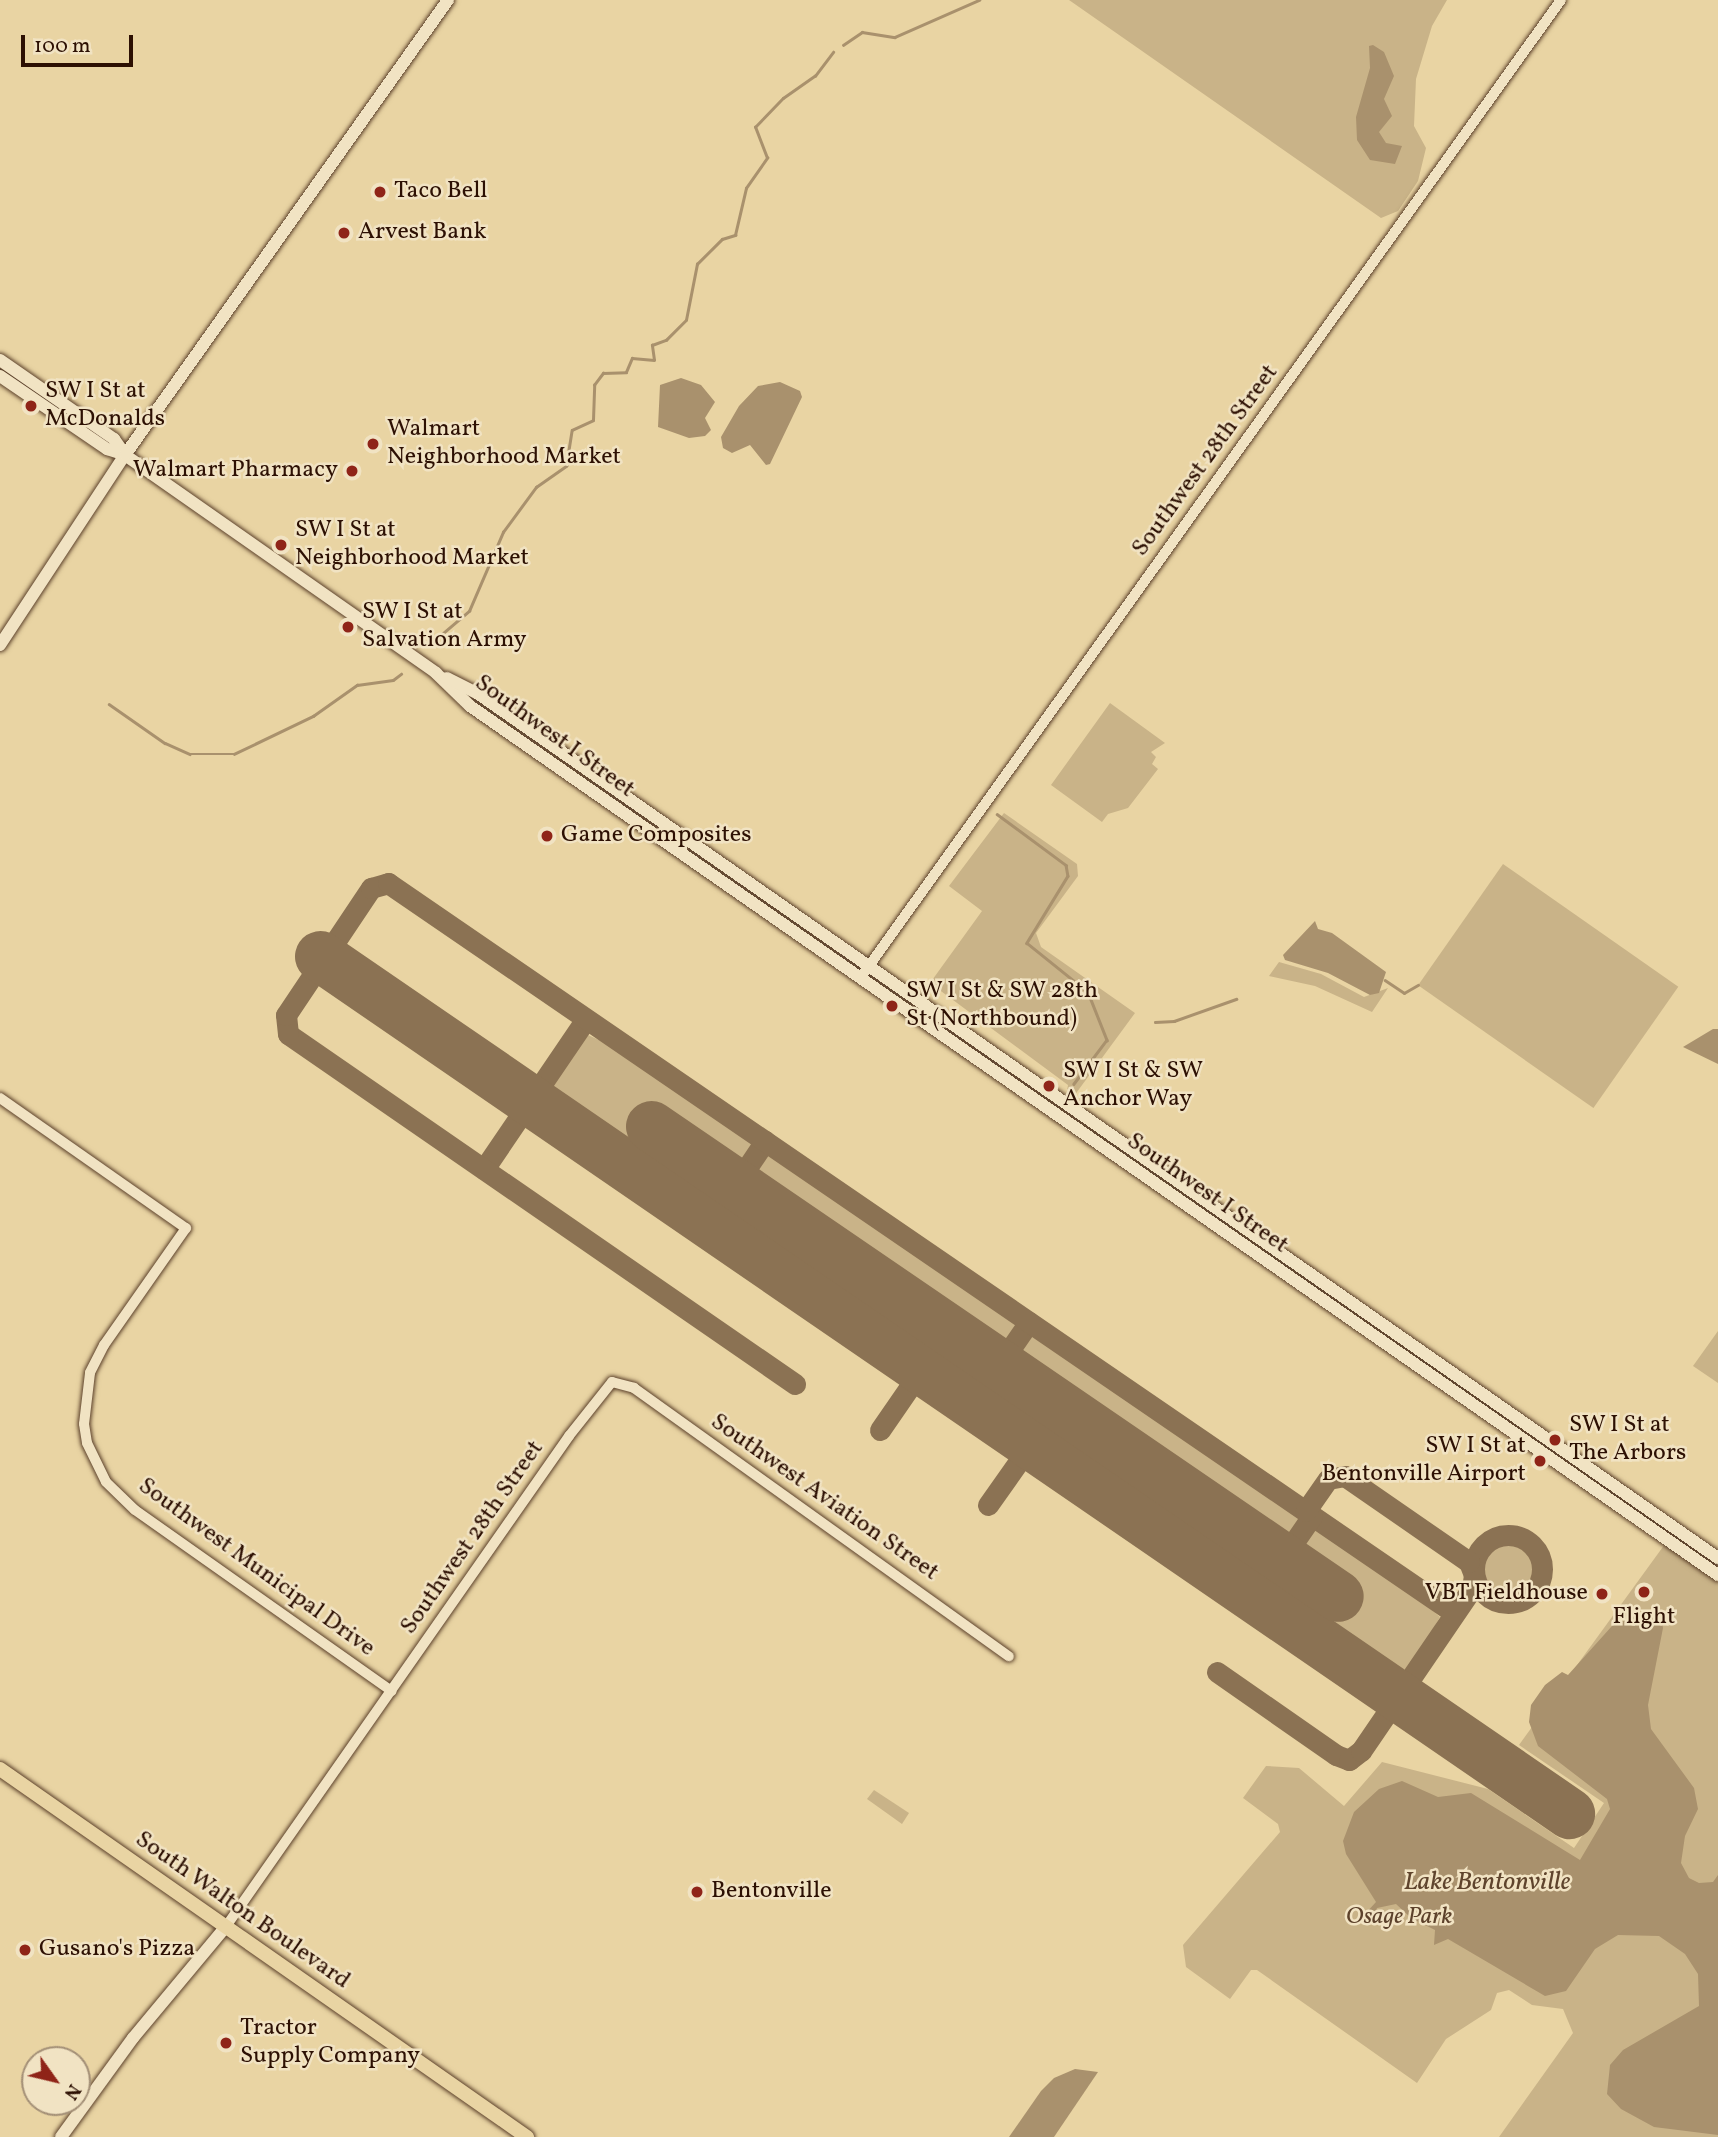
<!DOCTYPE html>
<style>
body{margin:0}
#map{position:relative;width:1718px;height:2137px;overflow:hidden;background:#e9d4a3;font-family:Vollkorn,serif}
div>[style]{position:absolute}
.green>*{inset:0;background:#c9b388;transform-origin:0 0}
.round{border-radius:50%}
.water>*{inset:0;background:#a9916d}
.stream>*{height:2.5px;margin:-1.25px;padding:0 1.25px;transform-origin:1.25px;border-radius:1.25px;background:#a9916d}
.taxiway>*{height:21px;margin:-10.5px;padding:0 10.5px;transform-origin:10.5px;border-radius:10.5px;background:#8b7253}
.taxiway>.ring{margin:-10.5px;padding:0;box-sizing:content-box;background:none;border:21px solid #8b7253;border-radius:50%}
.runway>*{height:51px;margin:-25.5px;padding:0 25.5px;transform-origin:25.5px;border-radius:25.5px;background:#8b7253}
.roads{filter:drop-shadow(0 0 2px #5c412b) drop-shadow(0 0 2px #5c412b)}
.tertiary>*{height:10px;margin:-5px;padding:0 5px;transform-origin:5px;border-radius:5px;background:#f1e3c3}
.secondary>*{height:12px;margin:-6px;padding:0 6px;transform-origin:6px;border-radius:6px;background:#f1e3c3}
.primary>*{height:14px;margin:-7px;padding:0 7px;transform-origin:7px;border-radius:7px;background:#e9d4a3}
.dots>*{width:19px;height:19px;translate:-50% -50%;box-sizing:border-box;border:4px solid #f1e3c3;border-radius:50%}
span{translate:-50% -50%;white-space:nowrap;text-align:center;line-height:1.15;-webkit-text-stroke:5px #f1e3c3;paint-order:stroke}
.poi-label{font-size:24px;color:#2d1003}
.left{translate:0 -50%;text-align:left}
.right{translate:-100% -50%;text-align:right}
.street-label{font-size:24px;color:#2d1003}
.park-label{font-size:24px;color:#5c412b;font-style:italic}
.water-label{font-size:26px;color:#5f442d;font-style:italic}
.north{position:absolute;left:21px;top:2046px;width:70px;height:70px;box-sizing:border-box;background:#f1e3c3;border:2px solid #a38f76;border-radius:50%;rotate:124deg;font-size:19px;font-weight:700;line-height:28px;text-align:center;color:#2d1003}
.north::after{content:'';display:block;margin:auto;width:24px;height:32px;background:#8f2418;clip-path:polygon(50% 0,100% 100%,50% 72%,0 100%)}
.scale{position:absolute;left:21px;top:35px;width:112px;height:32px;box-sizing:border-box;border:4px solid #2d1003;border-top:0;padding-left:9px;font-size:21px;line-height:24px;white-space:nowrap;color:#2d1003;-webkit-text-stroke:5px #f1e3c3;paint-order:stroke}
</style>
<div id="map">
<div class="green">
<i style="clip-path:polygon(1069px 0,1447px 0,1432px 26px,1416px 79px,1414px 126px,1426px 148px,1418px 181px,1398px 211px,1381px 218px)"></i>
<i style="clip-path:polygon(1110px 703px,1165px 743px,1151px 752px,1156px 757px,1152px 764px,1158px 769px,1128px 808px,1108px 814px,1102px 822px,1051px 785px)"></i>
<i style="clip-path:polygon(1004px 813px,1077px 864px,1078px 876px,1036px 933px,1041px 947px,1135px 1013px,1074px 1096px,1067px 1091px,1068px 1085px,930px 983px,982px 911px,949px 886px)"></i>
<i style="left:1503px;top:864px;width:214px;height:148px;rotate:35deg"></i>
<i style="clip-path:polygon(1279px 962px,1321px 974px,1364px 997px,1388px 988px,1372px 1012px,1315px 986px,1269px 976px)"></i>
<i style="clip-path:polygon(588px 1035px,621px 1050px,1405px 1587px,1440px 1617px,1412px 1667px,1397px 1672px,1368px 1662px,558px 1106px,550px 1096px,553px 1080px)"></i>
<i style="clip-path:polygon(1718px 1331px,1718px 1383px,1693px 1366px)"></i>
<i class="round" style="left:1480px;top:1541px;width:56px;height:56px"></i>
<i style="clip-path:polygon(1665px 1544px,1718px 1581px,1718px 2137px,1499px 2137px,1573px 2033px,1563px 2009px,1532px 2005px,1509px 1990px,1497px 1993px,1491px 2010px,1446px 2039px,1417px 2083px,1257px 1970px,1251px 1970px,1230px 1999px,1186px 1967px,1183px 1945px,1280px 1832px,1278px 1824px,1243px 1798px,1266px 1766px,1299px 1768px,1344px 1806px,1382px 1762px,1488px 1789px,1574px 1848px,1604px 1803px,1519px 1745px)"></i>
<i style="clip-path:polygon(874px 1790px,909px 1813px,902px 1824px,867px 1799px)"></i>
</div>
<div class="water">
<i style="clip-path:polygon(1373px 45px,1384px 52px,1394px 76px,1384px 99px,1392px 116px,1379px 132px,1386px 143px,1402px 146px,1395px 164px,1370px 160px,1357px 140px,1356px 117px,1370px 68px,1369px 46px)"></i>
<i style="clip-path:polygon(681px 378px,701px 385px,715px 402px,705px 418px,711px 430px,705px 436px,689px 438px,658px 427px,660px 385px)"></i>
<i style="clip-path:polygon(780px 382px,800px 391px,802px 397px,770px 464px,766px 465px,750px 445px,732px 453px,723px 448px,721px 437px,739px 406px,758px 386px)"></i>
<i style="clip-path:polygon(1315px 921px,1318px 929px,1332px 933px,1386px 972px,1379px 993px,1370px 995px,1328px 973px,1285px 960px,1283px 955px)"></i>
<i style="clip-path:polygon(1713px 1029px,1718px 1029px,1718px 1064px,1683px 1047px)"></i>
<i style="clip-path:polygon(1650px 1610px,1661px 1617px,1663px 1628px,1648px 1705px,1651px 1729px,1694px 1788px,1698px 1809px,1685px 1836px,1681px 1863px,1689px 1878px,1699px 1883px,1713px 1882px,1718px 1875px,1718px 2135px,1654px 2127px,1621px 2109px,1607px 2094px,1610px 2065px,1623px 2050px,1699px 2006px,1698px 1974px,1685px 1954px,1659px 1936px,1618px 1935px,1595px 1949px,1566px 1991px,1545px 1996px,1448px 1939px,1434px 1945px,1435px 1930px,1413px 1919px,1406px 1925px,1410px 1917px,1396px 1904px,1377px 1908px,1374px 1917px,1365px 1914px,1376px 1902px,1346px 1854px,1343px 1841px,1354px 1812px,1379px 1789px,1402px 1781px,1438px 1797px,1471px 1793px,1580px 1860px,1610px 1809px,1607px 1799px,1538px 1746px,1529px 1722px,1531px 1705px,1545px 1685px,1562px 1672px,1568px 1675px,1612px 1626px)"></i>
<i style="clip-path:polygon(1075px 2069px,1098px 2072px,1054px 2137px,1009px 2137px,1041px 2091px,1054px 2078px)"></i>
</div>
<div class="stream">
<i style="left:843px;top:45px;width:23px;rotate:-34deg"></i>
<i style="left:862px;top:32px;width:33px;rotate:9deg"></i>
<i style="left:895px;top:37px;width:92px;rotate:-23.8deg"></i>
<i style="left:435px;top:640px;width:45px;rotate:-40.5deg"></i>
<i style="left:469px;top:611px;width:86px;rotate:-66.7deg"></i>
<i style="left:503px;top:532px;width:56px;rotate:-53.7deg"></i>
<i style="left:536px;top:487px;width:37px;rotate:-35deg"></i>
<i style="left:566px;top:466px;width:36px;rotate:-81deg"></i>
<i style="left:572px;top:430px;width:23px;rotate:-25deg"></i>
<i style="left:593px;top:420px;width:35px;rotate:-88deg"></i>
<i style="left:594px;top:385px;width:15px;rotate:-53deg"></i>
<i style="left:603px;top:373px;width:23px;rotate:-2deg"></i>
<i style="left:626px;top:372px;width:15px;rotate:-67deg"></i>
<i style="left:632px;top:358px;width:22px;rotate:5deg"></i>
<i style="left:654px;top:360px;width:15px;rotate:-98deg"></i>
<i style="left:652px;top:345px;width:15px;rotate:-20deg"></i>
<i style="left:666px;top:340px;width:28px;rotate:-45deg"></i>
<i style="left:686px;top:320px;width:57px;rotate:-78.9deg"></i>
<i style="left:697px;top:264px;width:35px;rotate:-45deg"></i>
<i style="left:722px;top:239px;width:14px;rotate:-17deg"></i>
<i style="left:735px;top:235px;width:48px;rotate:-76.8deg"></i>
<i style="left:746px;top:188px;width:37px;rotate:-55deg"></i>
<i style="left:767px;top:158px;width:33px;rotate:-111deg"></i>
<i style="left:755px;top:127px;width:40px;rotate:-46deg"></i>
<i style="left:783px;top:98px;width:39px;rotate:-35deg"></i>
<i style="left:815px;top:76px;width:30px;rotate:-53deg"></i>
<i style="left:109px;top:704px;width:68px;rotate:34.9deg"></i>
<i style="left:165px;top:743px;width:27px;rotate:24deg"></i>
<i style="left:190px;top:754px;width:44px"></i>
<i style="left:234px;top:754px;width:88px;rotate:-25.7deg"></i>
<i style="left:313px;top:716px;width:54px;rotate:-35.2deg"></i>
<i style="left:357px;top:685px;width:36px;rotate:-8deg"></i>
<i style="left:393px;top:680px;width:10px;rotate:-37deg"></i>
<i style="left:997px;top:814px;width:86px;rotate:36.5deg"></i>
<i style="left:1066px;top:865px;width:11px;rotate:80deg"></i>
<i style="left:1068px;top:876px;width:79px;rotate:121.5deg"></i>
<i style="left:1027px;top:943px;width:78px;rotate:38.8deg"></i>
<i style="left:1088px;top:992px;width:52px;rotate:68.4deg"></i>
<i style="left:1107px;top:1040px;width:55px;rotate:126.9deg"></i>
<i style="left:1385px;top:980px;width:23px;rotate:34deg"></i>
<i style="left:1404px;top:993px;width:16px;rotate:-30deg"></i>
<i style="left:1155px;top:1022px;width:19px;rotate:-3deg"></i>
<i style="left:1174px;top:1021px;width:66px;rotate:-19.5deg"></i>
</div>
<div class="taxiway">
<i style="left:484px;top:1169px;width:181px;rotate:-55.8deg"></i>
<i style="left:736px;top:1184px;width:52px;rotate:-56deg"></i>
<i style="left:1000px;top:1364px;width:51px;rotate:-55.4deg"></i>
<i style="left:795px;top:1384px;width:616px;rotate:-145.38deg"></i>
<i style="left:288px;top:1034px;width:19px;rotate:-96deg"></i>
<i style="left:286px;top:1015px;width:153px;rotate:-56.2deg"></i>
<i style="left:371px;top:888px;width:18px;rotate:-16deg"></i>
<i style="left:388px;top:883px;width:1292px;rotate:34.4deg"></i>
<i style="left:880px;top:1430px;width:121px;rotate:-55.4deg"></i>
<i style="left:988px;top:1505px;width:75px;rotate:-54.8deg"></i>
<i class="ring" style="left:1474px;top:1535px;width:47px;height:47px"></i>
<i style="left:1283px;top:1558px;width:51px;rotate:-55.4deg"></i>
<i style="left:1217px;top:1672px;width:145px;rotate:34.9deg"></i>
<i style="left:1336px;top:1755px;width:14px;rotate:21deg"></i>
<i style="left:1349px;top:1760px;width:15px;rotate:-37deg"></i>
<i style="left:1361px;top:1751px;width:197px;rotate:-55.7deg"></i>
<i style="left:1472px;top:1588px;width:13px;rotate:-81deg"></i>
<i style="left:1474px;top:1575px;width:14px;rotate:-111deg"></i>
<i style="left:1469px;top:1562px;width:151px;rotate:-145.3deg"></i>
<i style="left:1345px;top:1476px;width:17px;rotate:170deg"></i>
<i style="left:1328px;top:1479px;width:39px;rotate:125deg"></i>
</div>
<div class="runway">
<i style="left:320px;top:956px;width:1515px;rotate:34.46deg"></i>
<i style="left:651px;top:1126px;width:832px;rotate:34.38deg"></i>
</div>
<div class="roads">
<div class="tertiary">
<i style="left:861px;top:977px;width:1202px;rotate:-54.38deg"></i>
<i style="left:0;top:1098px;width:227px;rotate:35deg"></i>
<i style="left:186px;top:1228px;width:143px;rotate:125deg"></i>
<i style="left:104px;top:1345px;width:31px;rotate:117deg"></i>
<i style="left:90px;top:1373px;width:51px;rotate:96.7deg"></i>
<i style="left:84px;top:1424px;width:19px;rotate:81deg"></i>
<i style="left:87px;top:1443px;width:43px;rotate:64deg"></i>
<i style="left:106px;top:1482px;width:40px;rotate:44deg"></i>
<i style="left:135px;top:1510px;width:314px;rotate:35.2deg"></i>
<i style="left:227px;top:1925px;width:597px;rotate:-55.03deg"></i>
<i style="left:569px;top:1436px;width:69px;rotate:-51.5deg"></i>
<i style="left:612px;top:1382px;width:23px;rotate:15deg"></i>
<i style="left:634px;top:1388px;width:461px;rotate:35.6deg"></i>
</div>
<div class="secondary">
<i style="left:0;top:360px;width:139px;rotate:34.7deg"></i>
<i style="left:114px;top:439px;width:19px;rotate:55deg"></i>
<i style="left:0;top:376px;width:130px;rotate:34.3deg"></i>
<i style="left:107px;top:449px;width:19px;rotate:18deg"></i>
<i style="left:125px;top:455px;width:380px;rotate:35deg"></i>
<i style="left:436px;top:673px;width:47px;rotate:44.1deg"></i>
<i style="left:470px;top:706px;width:1521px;rotate:34.85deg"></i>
<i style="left:0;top:645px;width:227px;rotate:-56.7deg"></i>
<i style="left:125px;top:455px;width:558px;rotate:-54.63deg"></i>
<i style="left:447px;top:678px;width:34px;rotate:27deg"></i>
<i style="left:477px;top:693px;width:1513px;rotate:34.88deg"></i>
<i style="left:61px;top:2137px;width:122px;rotate:-54deg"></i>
<i style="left:133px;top:2038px;width:147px;rotate:-50.2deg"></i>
</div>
<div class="primary">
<i style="left:0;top:1769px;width:643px;rotate:34.93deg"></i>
</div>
</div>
<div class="dots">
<i style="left:380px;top:192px;background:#8f2418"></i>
<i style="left:344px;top:233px;background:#8f2418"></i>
<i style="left:31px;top:406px;background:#8f2418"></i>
<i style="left:373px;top:444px;background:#8f2418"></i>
<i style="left:352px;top:471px;background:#8f2418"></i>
<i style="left:281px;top:545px;background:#8f2418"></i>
<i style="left:348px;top:627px;background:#8f2418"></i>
<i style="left:547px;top:836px;background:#8f2418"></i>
<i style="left:892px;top:1006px;background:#8f2418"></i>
<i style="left:1049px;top:1086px;background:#8f2418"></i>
<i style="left:1555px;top:1440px;background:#8f2418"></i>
<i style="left:1540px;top:1461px;background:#8f2418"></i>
<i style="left:1644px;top:1592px;background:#8f2418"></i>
<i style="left:1602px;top:1594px;background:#8f2418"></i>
<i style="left:697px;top:1892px;background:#8f2418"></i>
<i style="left:25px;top:1950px;background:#8f2418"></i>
<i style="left:226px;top:2043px;background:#8f2418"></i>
</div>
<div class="poi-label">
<span class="left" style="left:394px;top:192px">Taco Bell</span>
<span class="left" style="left:358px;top:233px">Arvest Bank</span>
<span class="left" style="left:45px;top:406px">SW I St at<br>McDonalds</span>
<span class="left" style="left:387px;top:444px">Walmart<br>Neighborhood Market</span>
<span class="right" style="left:338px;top:471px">Walmart Pharmacy</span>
<span class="left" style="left:295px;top:545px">SW I St at<br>Neighborhood Market</span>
<span class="left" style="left:362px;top:627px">SW I St at<br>Salvation Army</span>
<span class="left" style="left:561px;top:836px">Game Composites</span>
<span class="left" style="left:906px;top:1006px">SW I St &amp; SW 28th<br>St (Northbound)</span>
<span class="left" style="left:1063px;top:1086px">SW I St &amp; SW<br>Anchor Way</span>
<span class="left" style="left:1569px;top:1440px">SW I St at<br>The Arbors</span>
<span class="right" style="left:1526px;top:1461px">SW I St at<br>Bentonville Airport</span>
<span class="right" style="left:1588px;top:1594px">VBT Fieldhouse</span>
<span style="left:1644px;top:1618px">Flight</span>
<span class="left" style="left:711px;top:1892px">Bentonville</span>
<span class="left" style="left:39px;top:1950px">Gusano's Pizza</span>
<span class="left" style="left:240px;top:2043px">Tractor<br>Supply Company</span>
</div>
<div class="street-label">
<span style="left:1206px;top:461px;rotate:-54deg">Southwest 28th Street</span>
<span style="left:554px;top:737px;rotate:36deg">Southwest I Street</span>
<span style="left:1207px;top:1194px;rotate:35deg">Southwest I Street</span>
<span style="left:824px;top:1498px;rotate:35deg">Southwest Aviation Street</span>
<span style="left:473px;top:1538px;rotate:-55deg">Southwest 28th Street</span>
<span style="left:256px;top:1568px;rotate:36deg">Southwest Municipal Drive</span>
<span style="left:242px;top:1911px;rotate:35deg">South Walton Boulevard</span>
</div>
<div class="park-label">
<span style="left:1399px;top:1918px">Osage Park</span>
</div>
<div class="water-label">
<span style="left:1487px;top:1883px">Lake Bentonville</span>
</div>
<div class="north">N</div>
<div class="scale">100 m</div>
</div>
